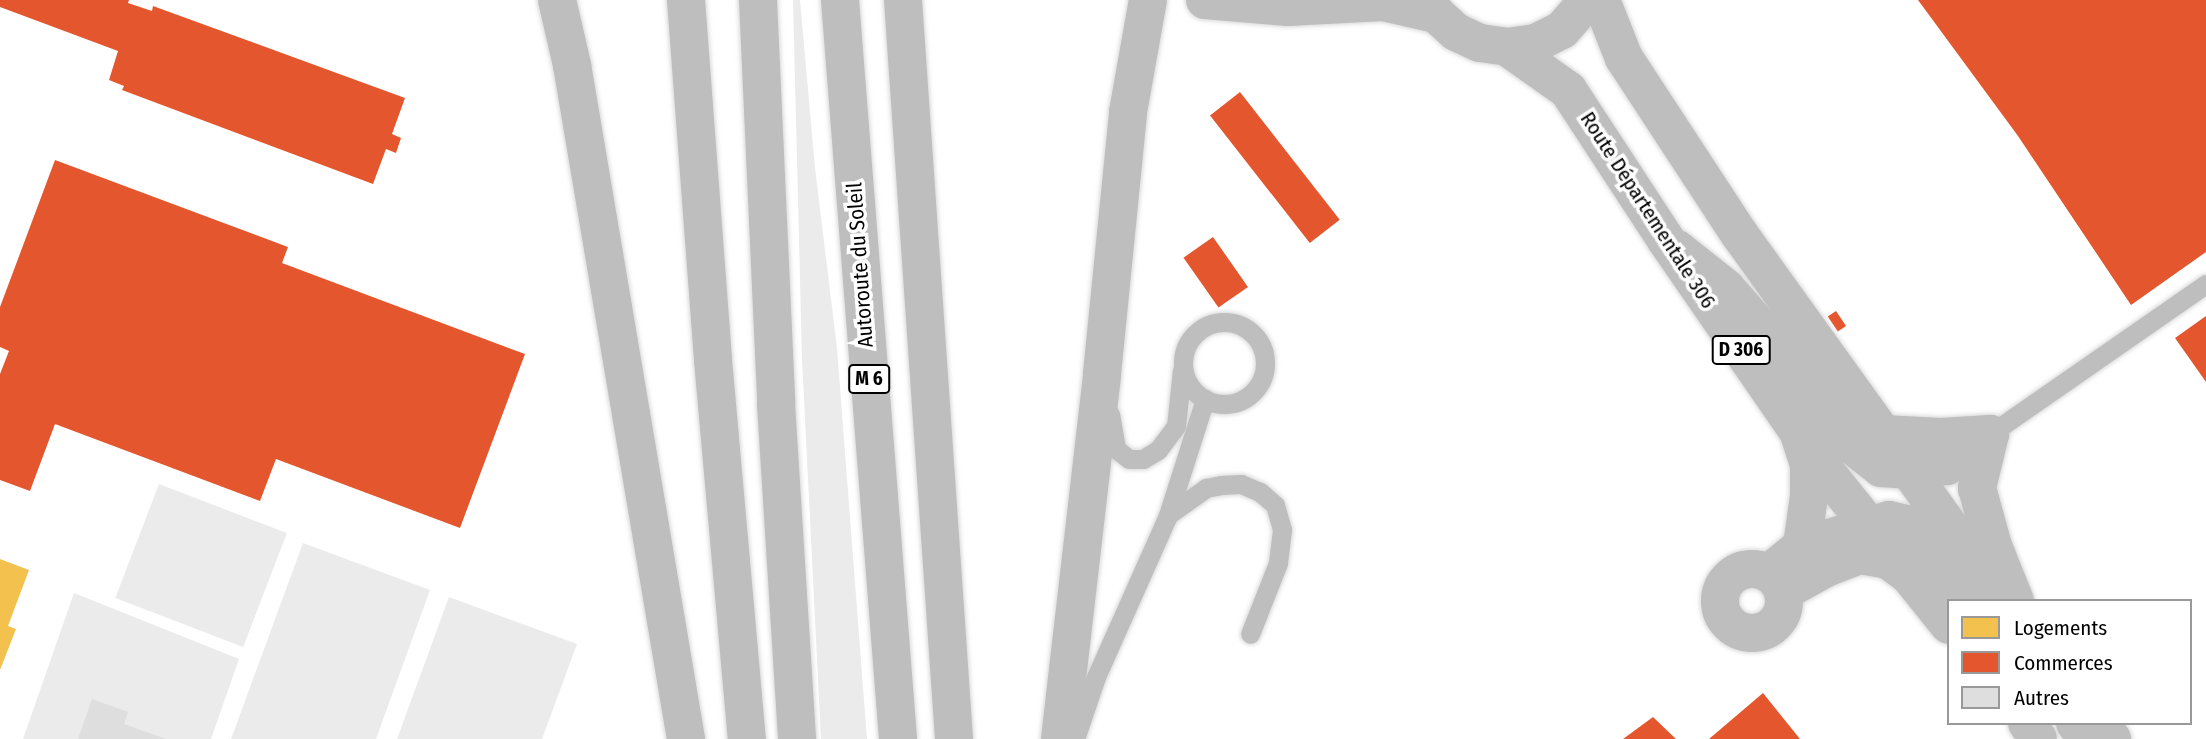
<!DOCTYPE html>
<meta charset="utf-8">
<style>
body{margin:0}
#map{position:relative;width:2206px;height:739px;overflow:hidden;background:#fff;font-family:"Fira Sans Condensed",sans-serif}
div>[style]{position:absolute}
.green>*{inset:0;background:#ebebeb;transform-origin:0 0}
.homes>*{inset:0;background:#f2c14e}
.shops>*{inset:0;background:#e4572e;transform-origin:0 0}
.building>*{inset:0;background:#dedede}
.roads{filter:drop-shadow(0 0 2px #dbdbdb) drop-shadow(0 0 2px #dbdbdb)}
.lane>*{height:19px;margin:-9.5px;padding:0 9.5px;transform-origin:9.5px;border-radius:9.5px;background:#bebebe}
.lane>.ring{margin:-9.5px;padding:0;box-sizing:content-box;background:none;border:19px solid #bebebe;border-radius:50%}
.street>*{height:38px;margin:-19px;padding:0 19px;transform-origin:19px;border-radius:19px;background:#bebebe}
.street>.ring{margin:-19px;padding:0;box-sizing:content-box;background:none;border:38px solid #bebebe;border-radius:50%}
.primary>*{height:38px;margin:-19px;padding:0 19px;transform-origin:19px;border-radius:19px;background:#bebebe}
.highway>*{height:38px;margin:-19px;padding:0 19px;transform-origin:19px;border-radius:19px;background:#bebebe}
span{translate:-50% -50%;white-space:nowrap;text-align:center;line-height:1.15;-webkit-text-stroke:7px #fff;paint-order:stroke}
.shield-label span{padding:2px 5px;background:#fff;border:2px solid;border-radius:5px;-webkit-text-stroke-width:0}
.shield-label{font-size:19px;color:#000;font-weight:700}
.street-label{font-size:21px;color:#000}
.legend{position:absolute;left:1947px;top:599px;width:245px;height:126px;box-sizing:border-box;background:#fff;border:2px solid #999;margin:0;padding:9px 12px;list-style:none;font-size:21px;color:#000}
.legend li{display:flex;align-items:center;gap:14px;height:35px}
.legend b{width:35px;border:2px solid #999}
</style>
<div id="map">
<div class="green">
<i style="clip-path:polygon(793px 0,800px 0,815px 168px,837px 348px,867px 739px,821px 739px,802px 359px)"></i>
<i style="left:159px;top:484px;width:137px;height:122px;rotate:21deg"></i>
<i style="clip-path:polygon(303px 543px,430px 590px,376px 739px,231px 739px)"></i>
<i style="clip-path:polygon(74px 593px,239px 659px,211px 739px,23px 739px)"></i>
<i style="clip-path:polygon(449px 597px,577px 644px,542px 739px,397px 739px)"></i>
</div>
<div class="homes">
<i style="clip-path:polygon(0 559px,29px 570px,8px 626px,16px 629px,0 670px)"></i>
</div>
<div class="shops">
<i style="clip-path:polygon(0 0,129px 0,128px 3px,152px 11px,153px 6px,405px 98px,392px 134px,401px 138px,396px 153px,386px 149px,373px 184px,122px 90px,124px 86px,109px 80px,118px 51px,0 7px)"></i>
<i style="clip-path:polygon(1918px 0,2206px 0,2206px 252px,2131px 305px,2018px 136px)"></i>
<i style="left:1240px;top:92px;width:162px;height:38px;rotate:52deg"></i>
<i style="clip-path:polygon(55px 160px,288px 247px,282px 263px,525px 354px,460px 528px,276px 459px,260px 501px,55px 424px,30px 491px,0 480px,0 374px,9px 351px,0 347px,0 307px)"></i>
<i style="left:1213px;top:237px;width:61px;height:36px;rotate:55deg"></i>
<i style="left:1836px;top:311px;width:18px;height:10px;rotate:56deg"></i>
<i style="clip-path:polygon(2206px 316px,2206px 382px,2175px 338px)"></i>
<i style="clip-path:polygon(1763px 693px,1800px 739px,1709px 739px)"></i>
<i style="clip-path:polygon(1653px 717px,1676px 739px,1623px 739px)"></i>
</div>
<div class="building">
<i style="clip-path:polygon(92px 699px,128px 712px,124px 724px,166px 739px,78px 739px)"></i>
</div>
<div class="roads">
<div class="lane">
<i class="ring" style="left:1183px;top:322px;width:63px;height:63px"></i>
<i style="left:1110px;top:414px;width:36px;rotate:80deg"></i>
<i style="left:1116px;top:449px;width:16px;rotate:38deg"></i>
<i style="left:1129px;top:459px;width:14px"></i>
<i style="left:1143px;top:459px;width:17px;rotate:-31deg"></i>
<i style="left:1158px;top:450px;width:30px;rotate:-53deg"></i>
<i style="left:1176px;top:426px;width:56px;rotate:-83.9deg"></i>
<i style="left:1990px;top:434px;width:263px;rotate:-34.8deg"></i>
<i style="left:1168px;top:515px;width:47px;rotate:-35.4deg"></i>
<i style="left:1206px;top:488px;width:15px;rotate:-11deg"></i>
<i style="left:1221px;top:485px;width:20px;rotate:-3deg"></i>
<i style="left:1241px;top:484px;width:21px;rotate:23deg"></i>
<i style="left:1260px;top:492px;width:20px;rotate:41deg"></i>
<i style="left:1275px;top:505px;width:26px;rotate:74deg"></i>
<i style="left:1282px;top:530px;width:33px;rotate:97deg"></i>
<i style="left:1278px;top:563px;width:76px;rotate:111.5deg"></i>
<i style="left:1075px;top:739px;width:65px;rotate:-71.3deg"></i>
<i style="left:1096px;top:677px;width:177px;rotate:-66deg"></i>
<i style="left:1168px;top:515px;width:122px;rotate:-72.3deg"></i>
</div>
<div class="street">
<i style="left:1677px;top:249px;width:63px;rotate:38.5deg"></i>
<i style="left:1726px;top:288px;width:91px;rotate:48.6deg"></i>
<i style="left:1786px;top:356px;width:101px;rotate:55.1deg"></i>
<i style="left:1844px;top:439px;width:47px;rotate:38.1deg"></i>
<i style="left:1881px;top:468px;width:28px;rotate:4deg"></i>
<i style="left:1909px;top:470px;width:38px;rotate:-6deg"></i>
<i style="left:1947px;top:466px;width:54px;rotate:-36.7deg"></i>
<i style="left:1799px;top:434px;width:32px;rotate:72deg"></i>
<i style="left:1809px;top:464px;width:32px;rotate:90deg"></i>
<i style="left:1809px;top:496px;width:50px;rotate:98deg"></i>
<i style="left:1883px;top:434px;width:58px;rotate:3deg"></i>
<i style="left:1941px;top:437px;width:49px;rotate:-3.5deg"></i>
<i style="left:1990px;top:434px;width:56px;rotate:103.5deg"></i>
<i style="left:1977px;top:488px;width:60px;rotate:74.6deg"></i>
<i style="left:1993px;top:546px;width:59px;rotate:68.2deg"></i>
<i class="ring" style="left:1720px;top:569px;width:26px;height:26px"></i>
<i style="left:1769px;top:573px;width:43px;rotate:-39.3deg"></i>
<i style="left:1802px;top:546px;width:91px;rotate:-16.6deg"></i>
<i style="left:1889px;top:520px;width:18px;rotate:13deg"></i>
<i style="left:1907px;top:524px;width:103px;rotate:48.6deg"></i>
<i style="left:1783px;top:592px;width:49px;rotate:-29.2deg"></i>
<i style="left:1826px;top:568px;width:36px;rotate:-21deg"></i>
<i style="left:1860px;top:555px;width:28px;rotate:10deg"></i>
<i style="left:1888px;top:560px;width:24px;rotate:36deg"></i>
<i style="left:2075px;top:723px;width:20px;rotate:53deg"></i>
</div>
<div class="primary">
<i style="left:1205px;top:0;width:83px;rotate:4.8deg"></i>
<i style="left:1288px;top:7px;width:95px;rotate:-3deg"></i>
<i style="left:1383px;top:2px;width:54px;rotate:12.8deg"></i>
<i style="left:1427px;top:0;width:17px;rotate:57deg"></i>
<i style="left:1436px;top:14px;width:27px;rotate:42deg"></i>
<i style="left:1456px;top:32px;width:26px;rotate:25deg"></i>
<i style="left:1480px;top:43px;width:27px;rotate:8deg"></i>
<i style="left:1507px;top:47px;width:29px;rotate:-8deg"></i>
<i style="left:1536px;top:43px;width:29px;rotate:-27deg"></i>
<i style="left:1562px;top:30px;width:40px;rotate:-49deg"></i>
<i style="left:1601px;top:0;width:62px;rotate:68.4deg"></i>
<i style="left:1624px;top:58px;width:212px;rotate:56.8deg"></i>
<i style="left:1740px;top:235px;width:451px;rotate:54.3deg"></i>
<i style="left:1507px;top:47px;width:75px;rotate:35.2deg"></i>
<i style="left:1568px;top:90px;width:179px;rotate:56.8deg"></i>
<i style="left:1666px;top:240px;width:282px;rotate:55.4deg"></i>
<i style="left:1826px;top:472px;width:196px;rotate:51.2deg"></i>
<i style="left:2027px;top:723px;width:19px;rotate:55deg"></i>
<i style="left:2099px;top:723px;width:21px;rotate:51deg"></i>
</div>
<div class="highway">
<i style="left:557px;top:0;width:67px;rotate:77deg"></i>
<i style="left:572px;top:65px;width:684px;rotate:80.4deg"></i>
<i style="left:686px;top:0;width:361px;rotate:85.7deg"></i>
<i style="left:713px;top:360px;width:381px;rotate:84.9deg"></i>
<i style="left:758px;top:0;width:404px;rotate:87.4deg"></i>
<i style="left:776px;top:404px;width:336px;rotate:86.4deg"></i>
<i style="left:840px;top:0;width:741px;rotate:85.51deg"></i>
<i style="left:903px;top:0;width:741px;rotate:86.05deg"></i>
<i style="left:1060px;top:739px;width:367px;rotate:-83.4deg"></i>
<i style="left:1102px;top:374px;width:263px;rotate:-84.3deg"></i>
<i style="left:1128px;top:112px;width:114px;rotate:-79.9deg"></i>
</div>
</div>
<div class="shield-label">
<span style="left:1741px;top:350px">D 306</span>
<span style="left:869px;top:379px">M 6</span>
</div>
<div class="street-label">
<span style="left:1648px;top:210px;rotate:57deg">Route Départementale 306</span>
<span style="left:860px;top:265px;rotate:-94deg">Autoroute du Soleil</span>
</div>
<ul class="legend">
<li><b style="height:19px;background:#f2c14e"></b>Logements</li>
<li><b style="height:19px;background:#e4572e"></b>Commerces</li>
<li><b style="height:19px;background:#dedede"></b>Autres</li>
</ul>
</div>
